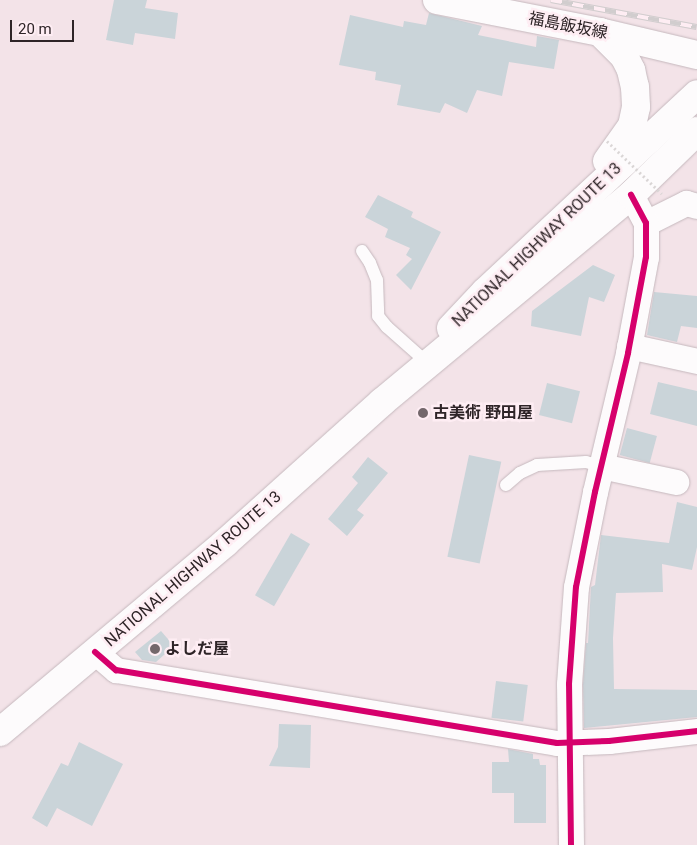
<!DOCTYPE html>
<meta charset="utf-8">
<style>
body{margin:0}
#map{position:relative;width:697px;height:845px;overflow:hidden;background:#f3e3e8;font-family:Roboto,"Noto Sans JP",sans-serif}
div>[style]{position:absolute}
.building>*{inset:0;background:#cad4d9;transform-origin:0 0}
.roads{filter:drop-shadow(0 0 1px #c5b8bd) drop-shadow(0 0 1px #c5b8bd)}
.service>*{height:12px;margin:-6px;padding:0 6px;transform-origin:6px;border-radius:6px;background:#fdfbfc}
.minor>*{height:25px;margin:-12.5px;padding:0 12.5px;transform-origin:12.5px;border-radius:12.5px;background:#fdfbfc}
.primary>*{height:28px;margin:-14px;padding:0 14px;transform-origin:14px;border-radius:14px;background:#fdfbfc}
.trunk>*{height:28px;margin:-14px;padding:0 14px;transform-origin:14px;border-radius:14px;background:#fdfbfc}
.rail>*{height:5.5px;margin-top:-2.75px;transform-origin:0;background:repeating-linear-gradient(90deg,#feedf3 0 11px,#d1cdce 0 22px);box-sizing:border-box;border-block:1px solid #d1cdce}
.path-bridge>*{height:3px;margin-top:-1.5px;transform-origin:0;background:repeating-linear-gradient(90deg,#d9d5d5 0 2.5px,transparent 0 5px)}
.cycleway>*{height:6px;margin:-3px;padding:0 3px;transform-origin:3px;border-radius:3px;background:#d6006c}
.dots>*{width:14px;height:14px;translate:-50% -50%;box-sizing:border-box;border:2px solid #feedf3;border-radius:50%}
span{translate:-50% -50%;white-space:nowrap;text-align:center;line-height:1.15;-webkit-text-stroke:5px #feedf3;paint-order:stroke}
.street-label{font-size:16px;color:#2e2427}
.poi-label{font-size:16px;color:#2e2427;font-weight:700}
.left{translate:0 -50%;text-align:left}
.scale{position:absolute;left:10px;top:20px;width:64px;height:22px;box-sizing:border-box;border:2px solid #2e2427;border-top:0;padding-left:6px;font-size:15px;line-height:18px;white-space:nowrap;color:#2e2427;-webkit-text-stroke:4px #feedf3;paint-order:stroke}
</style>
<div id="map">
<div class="building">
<i style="clip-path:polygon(114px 0,147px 0,145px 8px,178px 13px,175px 39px,135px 33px,133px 45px,106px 40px)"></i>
<i style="clip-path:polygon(429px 13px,482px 26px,478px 35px,536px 47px,537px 36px,559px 40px,554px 69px,509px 62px,502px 96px,477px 90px,467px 113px,445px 103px,440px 113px,397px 105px,401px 85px,375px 80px,376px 72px,339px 65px,350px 15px,403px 27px,404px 21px,426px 25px)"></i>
<i style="clip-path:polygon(378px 195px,413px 212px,411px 217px,441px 232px,411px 290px,396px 275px,412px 259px,406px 255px,410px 248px,385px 237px,388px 229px,365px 217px)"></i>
<i style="clip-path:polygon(593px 265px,615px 275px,604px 302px,589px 297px,581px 336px,531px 326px,532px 311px)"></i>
<i style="clip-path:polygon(654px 292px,697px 296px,697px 328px,681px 326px,677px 342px,647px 335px)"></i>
<i style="clip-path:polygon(658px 382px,697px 391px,697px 426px,650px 414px)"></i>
<i style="left:547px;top:383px;width:34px;height:33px;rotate:14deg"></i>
<i style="left:627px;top:428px;width:31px;height:28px;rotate:15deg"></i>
<i style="left:469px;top:455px;width:33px;height:104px;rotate:12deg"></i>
<i style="clip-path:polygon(368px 457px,388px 473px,357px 510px,364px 515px,347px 536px,328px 519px,358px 483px,352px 477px)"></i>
<i style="clip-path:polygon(677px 502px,697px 507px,697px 547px,692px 570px,662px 564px,663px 592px,616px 593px,613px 638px,614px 689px,697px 690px,697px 717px,584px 728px,583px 684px,586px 643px,588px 643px,591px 587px,595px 585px,601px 535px,669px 543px)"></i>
<i style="left:291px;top:533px;width:22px;height:72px;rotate:30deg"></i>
<i style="clip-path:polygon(161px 631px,174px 646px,156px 662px,142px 660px,135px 652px)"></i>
<i style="left:496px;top:681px;width:32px;height:37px;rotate:7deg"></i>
<i style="clip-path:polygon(279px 724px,311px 725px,310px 768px,269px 766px,278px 747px)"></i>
<i style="clip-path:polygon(79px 742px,123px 764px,92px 826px,57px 808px,47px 827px,32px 818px,61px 763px,68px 766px)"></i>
<i style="clip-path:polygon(508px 749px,533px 754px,533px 759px,539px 759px,540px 765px,546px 765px,546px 823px,514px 823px,514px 793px,492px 793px,492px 762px,509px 762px)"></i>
</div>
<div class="roads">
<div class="service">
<i style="left:362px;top:251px;width:14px;rotate:56deg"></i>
<i style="left:370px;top:263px;width:18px;rotate:68deg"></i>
<i style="left:377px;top:280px;width:36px;rotate:88deg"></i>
<i style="left:378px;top:316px;width:14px;rotate:51deg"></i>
<i style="left:387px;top:327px;width:48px;rotate:41.6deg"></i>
<i style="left:506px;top:485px;width:18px;rotate:-41deg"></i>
<i style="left:520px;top:473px;width:19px;rotate:-25deg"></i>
<i style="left:537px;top:465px;width:49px;rotate:-3.5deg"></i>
<i style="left:586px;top:462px;width:16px;rotate:15deg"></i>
</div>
<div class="minor">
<i style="left:646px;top:223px;width:45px;rotate:-26.6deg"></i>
<i style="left:686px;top:203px;width:11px;rotate:15deg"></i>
<i style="left:629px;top:346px;width:70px;rotate:12.4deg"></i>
<i style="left:601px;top:466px;width:77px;rotate:12deg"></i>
<i style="left:95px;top:652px;width:28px;rotate:41deg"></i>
<i style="left:116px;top:670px;width:447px;rotate:9.4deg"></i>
<i style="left:557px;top:743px;width:52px;rotate:-2.2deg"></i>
<i style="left:609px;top:741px;width:89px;rotate:-6.5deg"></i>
<i style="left:571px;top:845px;width:161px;rotate:-90.7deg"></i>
<i style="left:569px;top:684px;width:97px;rotate:-85.9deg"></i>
<i style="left:576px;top:587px;width:97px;rotate:-78.7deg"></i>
<i style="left:595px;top:492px;width:143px;rotate:-76.6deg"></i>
<i style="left:628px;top:353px;width:98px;rotate:-79.4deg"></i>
<i style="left:646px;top:257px;width:34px;rotate:-90deg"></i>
<i style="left:646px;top:223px;width:32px;rotate:-118deg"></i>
</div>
<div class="primary">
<i style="left:437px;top:0;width:166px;rotate:11.1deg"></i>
<i style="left:600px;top:32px;width:100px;rotate:13.3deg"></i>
</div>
<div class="trunk">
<i style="left:600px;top:32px;width:34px;rotate:45deg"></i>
<i style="left:624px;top:56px;width:16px;rotate:63deg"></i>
<i style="left:631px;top:70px;width:17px;rotate:77deg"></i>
<i style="left:635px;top:87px;width:20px;rotate:87deg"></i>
<i style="left:636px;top:107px;width:19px;rotate:102deg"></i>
<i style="left:632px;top:126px;width:43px;rotate:125.5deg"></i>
<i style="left:451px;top:328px;width:50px;rotate:-46.6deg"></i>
<i style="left:485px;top:292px;width:290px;rotate:-43deg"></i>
<i style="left:0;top:732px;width:294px;rotate:-40deg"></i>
<i style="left:225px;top:543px;width:211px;rotate:-41.9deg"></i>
<i style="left:382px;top:402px;width:324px;rotate:-39.7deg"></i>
<i style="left:631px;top:195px;width:92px;rotate:-44.1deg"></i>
</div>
</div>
<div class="rail">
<i style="left:551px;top:0;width:148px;rotate:10.5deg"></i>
</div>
<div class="path-bridge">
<i style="left:607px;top:141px;width:76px;rotate:43.9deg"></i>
</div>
<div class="cycleway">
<i style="left:95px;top:652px;width:28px;rotate:41deg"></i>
<i style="left:116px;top:670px;width:447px;rotate:9.4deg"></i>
<i style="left:557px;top:743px;width:52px;rotate:-2.2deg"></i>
<i style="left:609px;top:741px;width:89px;rotate:-6.5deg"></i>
<i style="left:571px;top:845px;width:161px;rotate:-90.7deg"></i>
<i style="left:569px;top:684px;width:97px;rotate:-85.9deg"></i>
<i style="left:576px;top:587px;width:97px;rotate:-78.7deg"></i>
<i style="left:595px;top:492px;width:143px;rotate:-76.6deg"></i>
<i style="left:628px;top:353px;width:98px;rotate:-79.4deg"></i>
<i style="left:646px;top:257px;width:34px;rotate:-90deg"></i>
<i style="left:646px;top:223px;width:32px;rotate:-118deg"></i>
</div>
<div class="dots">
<i style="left:423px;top:413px;background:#73676b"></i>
<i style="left:155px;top:649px;background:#73676b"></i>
</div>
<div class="street-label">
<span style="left:568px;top:26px;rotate:11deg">福島飯坂線</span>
<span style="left:537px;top:245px;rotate:-44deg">NATIONAL HIGHWAY ROUTE 13</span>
<span style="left:193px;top:569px;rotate:-41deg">NATIONAL HIGHWAY ROUTE 13</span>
</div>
<div class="poi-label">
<span class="left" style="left:433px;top:413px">古美術 野田屋</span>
<span class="left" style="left:165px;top:649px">よしだ屋</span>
</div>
<div class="scale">20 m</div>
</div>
